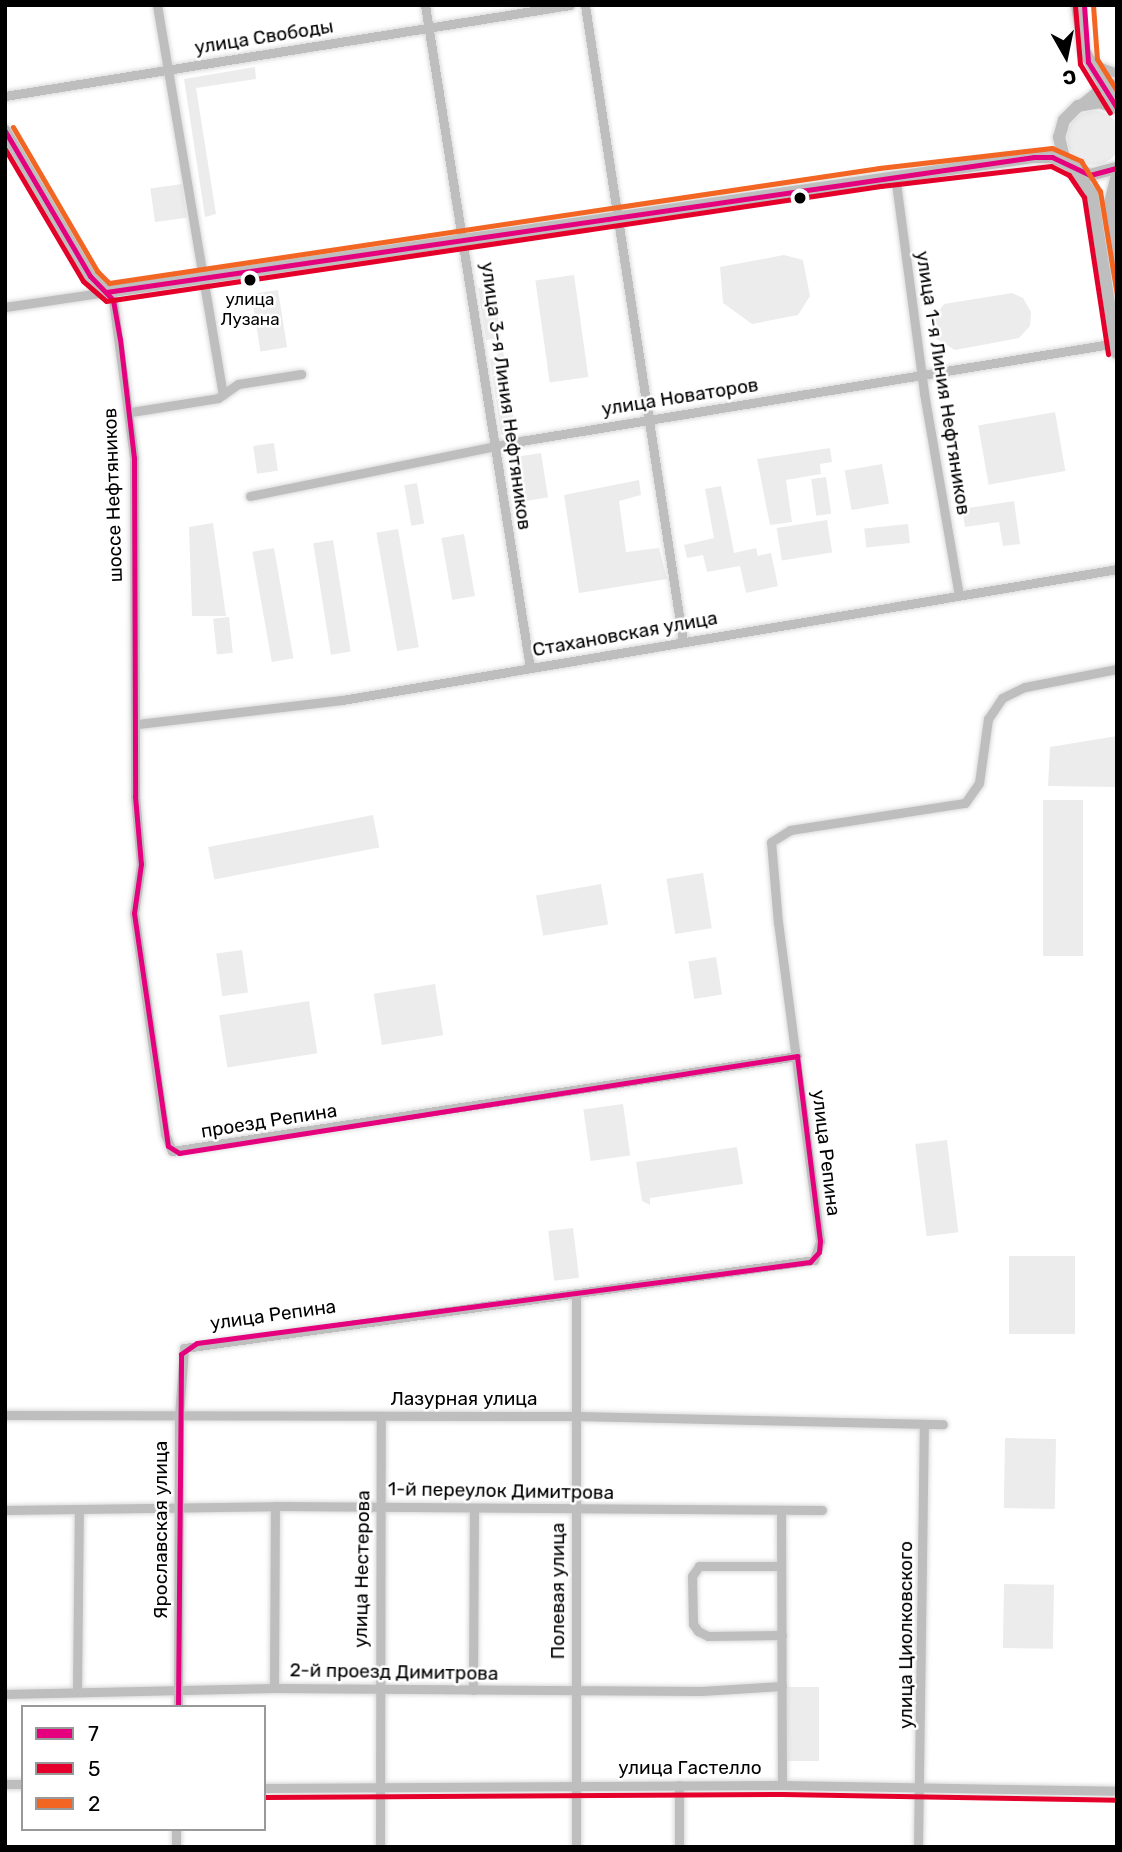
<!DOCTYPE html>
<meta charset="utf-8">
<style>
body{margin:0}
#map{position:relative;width:1122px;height:1852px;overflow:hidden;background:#fff;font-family:Rubik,sans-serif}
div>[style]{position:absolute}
.green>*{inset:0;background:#ececec;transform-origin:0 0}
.round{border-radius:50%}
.roads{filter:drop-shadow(0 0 2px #dbdbdb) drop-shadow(0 0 2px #dbdbdb)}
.minor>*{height:9px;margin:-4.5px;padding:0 4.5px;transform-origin:4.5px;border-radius:4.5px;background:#bebebe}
.major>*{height:12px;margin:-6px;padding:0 6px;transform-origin:6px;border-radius:6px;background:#bebebe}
.bus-1>*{height:5px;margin:-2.5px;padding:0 2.5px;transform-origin:2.5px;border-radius:2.5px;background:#e5007d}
.bus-2>*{height:5px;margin:-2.5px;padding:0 2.5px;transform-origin:2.5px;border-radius:2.5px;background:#e4002b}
.bus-3>*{height:5px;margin:-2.5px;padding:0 2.5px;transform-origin:2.5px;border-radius:2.5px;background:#f26522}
.dots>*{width:19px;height:19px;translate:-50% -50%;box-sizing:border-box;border:4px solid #fff;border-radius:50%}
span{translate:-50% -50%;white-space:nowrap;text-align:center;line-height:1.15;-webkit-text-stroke:5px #fff;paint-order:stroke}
.bus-label{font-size:17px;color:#000}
.street-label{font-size:19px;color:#000}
.frame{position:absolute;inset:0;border:7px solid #000;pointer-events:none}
.legend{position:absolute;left:21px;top:1705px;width:245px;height:126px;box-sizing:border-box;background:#fff;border:2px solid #999;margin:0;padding:9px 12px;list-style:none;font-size:21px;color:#000}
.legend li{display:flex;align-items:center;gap:14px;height:35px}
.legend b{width:35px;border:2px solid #999}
.north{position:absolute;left:1031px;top:21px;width:70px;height:70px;-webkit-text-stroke:5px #fff;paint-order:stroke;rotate:171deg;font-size:19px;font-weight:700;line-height:28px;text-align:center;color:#000}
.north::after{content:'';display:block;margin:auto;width:24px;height:32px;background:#000;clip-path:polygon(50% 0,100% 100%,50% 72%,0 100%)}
</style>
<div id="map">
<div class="green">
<i style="clip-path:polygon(255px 67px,256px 79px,196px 88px,216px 214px,205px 217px,184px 79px)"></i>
<i class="round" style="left:1067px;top:111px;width:54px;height:54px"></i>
<i style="left:182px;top:184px;width:34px;height:32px;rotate:82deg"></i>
<i style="clip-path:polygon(784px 255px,803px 260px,810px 296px,798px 315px,752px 324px,723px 303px,720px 267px)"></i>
<i style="left:574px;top:275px;width:103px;height:39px;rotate:82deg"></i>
<i style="clip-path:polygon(493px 286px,516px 433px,501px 435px,490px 359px,497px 357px,494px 339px,486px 340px,478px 288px)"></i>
<i style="left:278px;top:290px;width:58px;height:27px;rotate:81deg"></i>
<i style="clip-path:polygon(1012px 293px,1023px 298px,1031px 312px,1030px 326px,1019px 338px,955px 350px,935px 338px,932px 320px,944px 304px)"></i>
<i style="left:1055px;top:412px;width:60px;height:78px;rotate:80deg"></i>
<i style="left:274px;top:443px;width:28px;height:21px;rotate:82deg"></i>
<i style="clip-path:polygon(830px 448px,832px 462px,820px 464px,821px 474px,786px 480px,792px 522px,770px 525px,757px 459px)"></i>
<i style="left:541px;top:453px;width:45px;height:23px;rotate:81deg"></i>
<i style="left:882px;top:464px;width:40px;height:38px;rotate:80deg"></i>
<i style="left:826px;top:477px;width:37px;height:15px;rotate:82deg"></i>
<i style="clip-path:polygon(639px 480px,641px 495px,619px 501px,626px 552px,659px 548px,667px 579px,579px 593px,564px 495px)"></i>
<i style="left:417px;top:483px;width:41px;height:13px;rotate:80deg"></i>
<i style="clip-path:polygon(721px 486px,734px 553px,756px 548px,758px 556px,771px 553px,778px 586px,746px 593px,740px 566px,707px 572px,703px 555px,687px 558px,684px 545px,714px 538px,705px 489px)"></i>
<i style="clip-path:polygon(1014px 501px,1020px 544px,1003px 546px,999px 522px,965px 527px,962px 509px)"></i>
<i style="left:827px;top:520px;width:33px;height:51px;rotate:81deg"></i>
<i style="clip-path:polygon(213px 523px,226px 616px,192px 616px,189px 527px)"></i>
<i style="left:908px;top:524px;width:19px;height:44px;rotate:84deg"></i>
<i style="left:398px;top:529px;width:120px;height:22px;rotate:80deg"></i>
<i style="left:464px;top:534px;width:63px;height:23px;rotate:80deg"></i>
<i style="left:333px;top:540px;width:113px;height:20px;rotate:81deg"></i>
<i style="left:274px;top:548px;width:112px;height:22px;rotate:80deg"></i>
<i style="left:229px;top:617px;width:36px;height:16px;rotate:84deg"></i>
<i style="clip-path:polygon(1117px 736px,1117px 787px,1048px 786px,1050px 747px)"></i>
<i style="left:1043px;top:800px;width:40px;height:156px"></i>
<i style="left:373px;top:815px;width:33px;height:168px;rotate:79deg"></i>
<i style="left:703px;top:873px;width:56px;height:37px;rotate:81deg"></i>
<i style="left:601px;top:884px;width:41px;height:66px;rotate:80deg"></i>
<i style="left:242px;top:950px;width:43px;height:26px;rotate:82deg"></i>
<i style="left:716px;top:957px;width:38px;height:28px;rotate:81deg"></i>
<i style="left:435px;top:984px;width:52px;height:62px;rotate:81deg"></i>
<i style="left:309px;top:1001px;width:53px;height:91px;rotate:81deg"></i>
<i style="left:623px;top:1104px;width:52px;height:40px;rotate:82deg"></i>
<i style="left:947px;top:1140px;width:93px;height:32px;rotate:83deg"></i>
<i style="clip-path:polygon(737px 1147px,743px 1184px,650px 1198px,650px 1205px,642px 1201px,636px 1162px)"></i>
<i style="left:573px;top:1228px;width:50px;height:25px;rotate:83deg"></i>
<i style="left:1009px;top:1256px;width:66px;height:78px"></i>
<i style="left:1005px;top:1438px;width:51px;height:70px;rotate:1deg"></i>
<i style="left:1004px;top:1584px;width:50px;height:64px;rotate:1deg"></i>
<i style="left:785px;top:1687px;width:34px;height:74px"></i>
</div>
<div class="roads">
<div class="minor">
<i style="left:157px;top:5px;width:395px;rotate:80.4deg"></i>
<i style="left:425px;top:5px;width:671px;rotate:81deg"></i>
<i style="left:585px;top:5px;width:644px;rotate:81.25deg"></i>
<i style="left:1092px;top:64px;width:27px;rotate:20deg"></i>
<i style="left:5px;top:96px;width:572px;rotate:-9.15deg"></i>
<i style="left:1080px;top:104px;width:28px;rotate:-39deg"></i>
<i style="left:1102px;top:86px;width:15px;rotate:-11deg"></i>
<i style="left:895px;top:175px;width:220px;rotate:82.4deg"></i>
<i style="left:924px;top:393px;width:205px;rotate:80.2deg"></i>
<i style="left:5px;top:307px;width:102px;rotate:-8.4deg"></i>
<i style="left:106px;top:292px;width:11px;rotate:49deg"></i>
<i style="left:113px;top:300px;width:159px;rotate:82.4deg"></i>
<i style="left:134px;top:458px;width:338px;rotate:89.8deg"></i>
<i style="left:135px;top:796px;width:68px;rotate:85deg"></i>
<i style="left:141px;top:864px;width:49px;rotate:98.1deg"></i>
<i style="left:134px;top:913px;width:223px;rotate:82deg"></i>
<i style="left:165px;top:1134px;width:18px;rotate:68deg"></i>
<i style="left:172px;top:1151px;width:632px;rotate:-8.64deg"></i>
<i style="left:131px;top:412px;width:88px;rotate:-9.1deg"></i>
<i style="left:218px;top:398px;width:24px;rotate:-35deg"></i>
<i style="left:238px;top:384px;width:64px;rotate:-9deg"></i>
<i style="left:250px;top:496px;width:277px;rotate:-11.5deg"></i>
<i style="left:521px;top:441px;width:603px;rotate:-9.35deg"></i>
<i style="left:138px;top:724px;width:205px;rotate:-6.7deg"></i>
<i style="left:342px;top:700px;width:786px;rotate:-9.59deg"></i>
<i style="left:576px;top:1293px;width:554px;rotate:90deg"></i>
<i style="left:5px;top:1415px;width:572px;rotate:0.1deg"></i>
<i style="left:577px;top:1416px;width:366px;rotate:1.3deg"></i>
<i style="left:5px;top:1510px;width:270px;rotate:-0.8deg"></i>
<i style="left:275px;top:1506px;width:547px;rotate:0.42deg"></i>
<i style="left:781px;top:1511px;width:274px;rotate:89.8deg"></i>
<i style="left:781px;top:1566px;width:82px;rotate:180deg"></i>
<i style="left:699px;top:1566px;width:12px;rotate:125deg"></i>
<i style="left:692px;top:1576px;width:48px;rotate:88.8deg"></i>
<i style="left:693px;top:1624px;width:9px;rotate:54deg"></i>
<i style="left:698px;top:1631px;width:11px;rotate:27deg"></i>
<i style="left:708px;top:1636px;width:74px;rotate:-0.8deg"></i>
<i style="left:274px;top:1688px;width:182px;rotate:-89.7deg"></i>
<i style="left:473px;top:1690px;width:180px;rotate:-89.7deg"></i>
<i style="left:77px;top:1691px;width:181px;rotate:-89.4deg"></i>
<i style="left:5px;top:1694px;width:269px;rotate:-1.3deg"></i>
<i style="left:274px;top:1688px;width:427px;rotate:0.4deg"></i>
<i style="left:701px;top:1691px;width:81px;rotate:-3.5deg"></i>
<i style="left:178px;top:1707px;width:291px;rotate:-89.8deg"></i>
<i style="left:179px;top:1416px;width:68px;rotate:-85.8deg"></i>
<i style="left:184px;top:1348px;width:636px;rotate:-7.95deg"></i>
<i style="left:814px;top:1260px;width:20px;rotate:-72deg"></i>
<i style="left:820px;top:1241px;width:321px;rotate:-97.5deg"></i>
<i style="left:778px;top:923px;width:81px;rotate:-94.9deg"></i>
<i style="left:771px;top:842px;width:22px;rotate:-32deg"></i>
<i style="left:790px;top:830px;width:177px;rotate:-8.8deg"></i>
<i style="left:965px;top:803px;width:24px;rotate:-55deg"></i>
<i style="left:979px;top:783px;width:65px;rotate:-82deg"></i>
<i style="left:988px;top:719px;width:25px;rotate:-56deg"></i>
<i style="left:1002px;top:698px;width:25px;rotate:-26deg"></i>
<i style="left:1025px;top:687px;width:94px;rotate:-11.1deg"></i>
<i style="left:5px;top:1784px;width:18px"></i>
<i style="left:264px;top:1788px;width:518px;rotate:-0.33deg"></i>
<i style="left:782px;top:1785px;width:335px;rotate:1deg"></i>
<i style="left:176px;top:1829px;width:18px;rotate:90deg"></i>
<i style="left:380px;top:1847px;width:430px;rotate:-89.9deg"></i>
<i style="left:679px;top:1847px;width:62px;rotate:-90deg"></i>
<i style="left:918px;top:1847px;width:423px;rotate:-89.2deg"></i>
</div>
<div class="major">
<i style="left:1077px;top:5px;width:47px;rotate:81.3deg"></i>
<i style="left:1084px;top:51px;width:66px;rotate:59.9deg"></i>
<i style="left:1117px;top:108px;width:18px;rotate:-161deg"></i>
<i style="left:1100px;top:102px;width:22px;rotate:170deg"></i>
<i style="left:1078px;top:106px;width:20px;rotate:135deg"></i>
<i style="left:1064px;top:120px;width:18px;rotate:106deg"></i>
<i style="left:1059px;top:137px;width:22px;rotate:77deg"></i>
<i style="left:1064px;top:158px;width:46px;rotate:52.1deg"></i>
<i style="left:1092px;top:194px;width:161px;rotate:81.1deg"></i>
<i style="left:5px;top:131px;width:168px;rotate:59.6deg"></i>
<i style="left:90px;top:276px;width:23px;rotate:45deg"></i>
<i style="left:106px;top:292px;width:938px;rotate:-8.28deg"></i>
<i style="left:1034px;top:157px;width:18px"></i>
<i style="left:1052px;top:157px;width:42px;rotate:25.3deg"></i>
<i style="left:1090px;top:175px;width:28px;rotate:-15deg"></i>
<i style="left:1117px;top:175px;width:34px;rotate:104deg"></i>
<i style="left:1109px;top:208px;width:64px;rotate:82.9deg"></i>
</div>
</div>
<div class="bus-1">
<i style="left:1084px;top:5px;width:57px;rotate:86deg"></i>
<i style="left:1088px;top:62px;width:54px;rotate:57.8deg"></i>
<i style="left:5px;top:131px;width:168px;rotate:59.6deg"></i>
<i style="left:90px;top:276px;width:33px;rotate:46deg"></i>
<i style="left:113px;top:300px;width:40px;rotate:80deg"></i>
<i style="left:120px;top:339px;width:120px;rotate:83.3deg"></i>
<i style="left:134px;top:458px;width:338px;rotate:89.8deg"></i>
<i style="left:135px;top:796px;width:68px;rotate:85deg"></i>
<i style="left:141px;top:864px;width:49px;rotate:98.1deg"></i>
<i style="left:134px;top:913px;width:235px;rotate:81.7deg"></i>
<i style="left:168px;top:1146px;width:13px;rotate:32deg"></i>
<i style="left:179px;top:1153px;width:626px;rotate:-8.92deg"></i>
<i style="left:106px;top:292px;width:938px;rotate:-8.28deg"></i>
<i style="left:1034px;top:157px;width:18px"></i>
<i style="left:1052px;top:157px;width:42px;rotate:25.3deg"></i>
<i style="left:1090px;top:175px;width:28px;rotate:-15deg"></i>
<i style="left:181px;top:1354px;width:19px;rotate:-35deg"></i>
<i style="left:197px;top:1343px;width:618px;rotate:-7.53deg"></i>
<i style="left:810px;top:1262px;width:13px;rotate:-48deg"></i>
<i style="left:819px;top:1252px;width:11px;rotate:-85deg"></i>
<i style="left:820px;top:1241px;width:186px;rotate:-97.1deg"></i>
<i style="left:178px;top:1707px;width:353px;rotate:-89.5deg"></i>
</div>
<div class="bus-2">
<i style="left:1075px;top:6px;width:58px;rotate:85.1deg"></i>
<i style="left:1080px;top:64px;width:57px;rotate:58.5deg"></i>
<i style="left:5px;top:149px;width:153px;rotate:59.4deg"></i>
<i style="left:83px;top:281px;width:30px;rotate:41deg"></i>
<i style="left:106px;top:301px;width:783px;rotate:-8.44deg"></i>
<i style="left:881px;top:186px;width:171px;rotate:-6.7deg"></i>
<i style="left:1051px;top:166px;width:20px;rotate:27deg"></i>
<i style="left:1069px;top:175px;width:27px;rotate:56deg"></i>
<i style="left:1084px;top:197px;width:159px;rotate:81.3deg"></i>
<i style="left:264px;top:1797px;width:518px;rotate:-0.33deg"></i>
<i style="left:782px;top:1794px;width:335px;rotate:1deg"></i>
</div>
<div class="bus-3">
<i style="left:1093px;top:5px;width:54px;rotate:85.8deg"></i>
<i style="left:1097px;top:59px;width:38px;rotate:58deg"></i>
<i style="left:13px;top:127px;width:167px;rotate:59.7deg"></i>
<i style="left:97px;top:271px;width:17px;rotate:45deg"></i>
<i style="left:109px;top:283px;width:779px;rotate:-8.49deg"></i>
<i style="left:879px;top:168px;width:174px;rotate:-6.6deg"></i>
<i style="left:1052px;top:148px;width:32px;rotate:24deg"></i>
<i style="left:1081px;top:161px;width:36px;rotate:58deg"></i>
<i style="left:1100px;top:191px;width:105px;rotate:80.7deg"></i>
</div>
<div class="dots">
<i style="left:800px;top:198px;background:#000"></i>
<i style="left:250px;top:280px;background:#000"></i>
</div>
<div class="bus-label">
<span style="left:250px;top:310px">улица<br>Лузана</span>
</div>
<div class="street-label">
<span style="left:264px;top:37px;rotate:-9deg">улица Свободы</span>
<span style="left:943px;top:383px;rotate:81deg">улица 1-я Линия Нефтяников</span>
<span style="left:506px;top:396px;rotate:82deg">улица 3-я Линия Нефтяников</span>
<span style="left:680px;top:397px;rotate:-9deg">улица Новаторов</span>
<span style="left:113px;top:495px;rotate:-92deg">шоссе Нефтяников</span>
<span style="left:625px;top:634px;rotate:-10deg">Стахановская улица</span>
<span style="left:269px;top:1121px;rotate:-9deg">проезд Репина</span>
<span style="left:826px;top:1153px;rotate:83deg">улица Репина</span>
<span style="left:273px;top:1315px;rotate:-8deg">улица Репина</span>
<span style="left:464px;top:1399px">Лазурная улица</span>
<span style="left:501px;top:1491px;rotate:1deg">1-й переулок Димитрова</span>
<span style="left:161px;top:1530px;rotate:-90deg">Ярославская улица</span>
<span style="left:362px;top:1569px;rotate:-89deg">улица Нестерова</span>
<span style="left:558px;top:1591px;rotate:-90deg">Полевая улица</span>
<span style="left:906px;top:1635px;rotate:-90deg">улица Циолковского</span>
<span style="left:394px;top:1672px;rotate:1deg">2-й проезд Димитрова</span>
<span style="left:690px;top:1768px">улица Гастелло</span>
</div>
<div class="frame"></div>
<ul class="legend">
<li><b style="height:9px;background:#e5007d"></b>7</li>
<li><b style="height:9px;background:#e4002b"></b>5</li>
<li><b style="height:9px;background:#f26522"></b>2</li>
</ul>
<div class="north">С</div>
</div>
